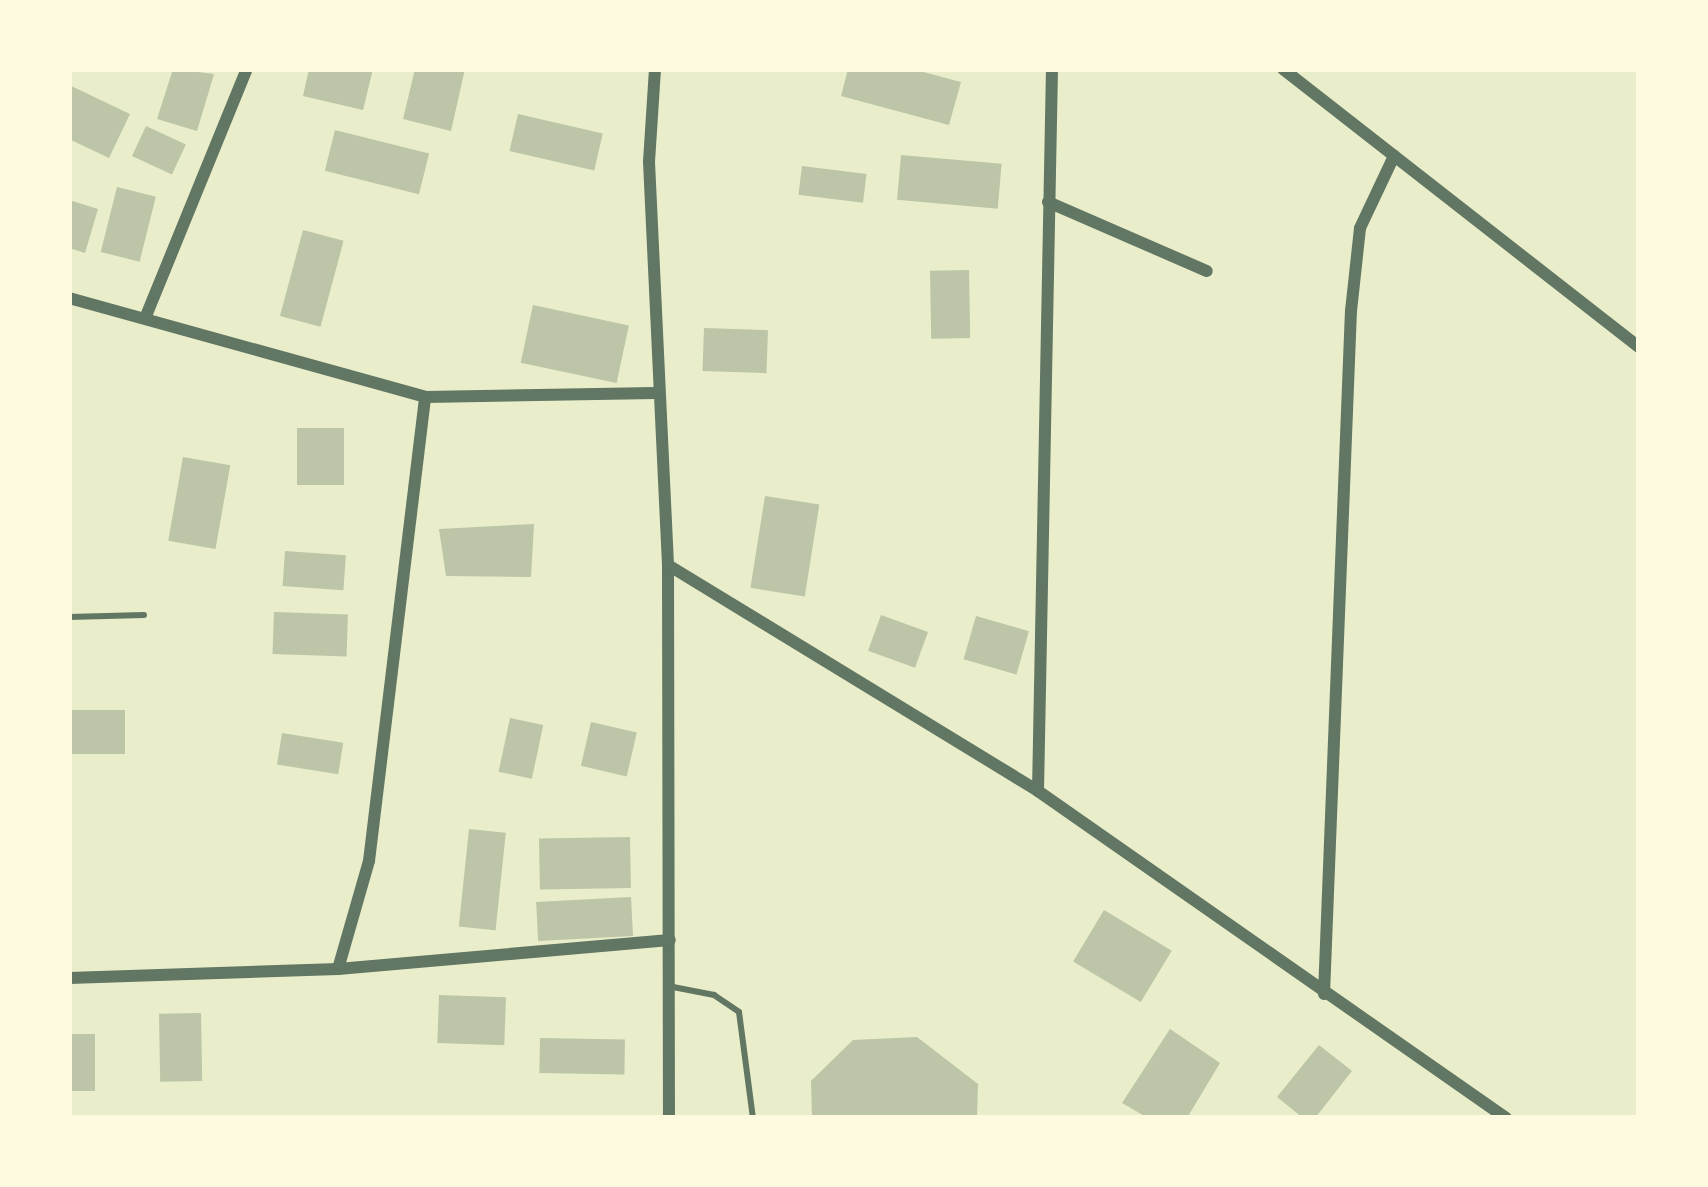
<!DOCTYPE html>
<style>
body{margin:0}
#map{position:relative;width:1708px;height:1187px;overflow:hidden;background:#e9edc9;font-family:Commissioner,sans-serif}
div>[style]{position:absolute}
.building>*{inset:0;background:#bcc5a7;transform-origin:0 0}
.service>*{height:6px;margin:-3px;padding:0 3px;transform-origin:3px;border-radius:3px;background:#617663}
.minor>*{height:12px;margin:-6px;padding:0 6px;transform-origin:6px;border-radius:6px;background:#617663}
span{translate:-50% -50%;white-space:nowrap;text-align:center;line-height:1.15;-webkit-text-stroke:12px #fefae0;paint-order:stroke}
.frame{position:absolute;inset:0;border:72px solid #fefae0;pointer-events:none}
</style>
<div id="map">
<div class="building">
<i style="clip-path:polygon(173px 69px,214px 74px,197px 131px,157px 119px)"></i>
<i style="clip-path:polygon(309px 69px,373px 69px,363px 110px,303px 96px)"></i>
<i style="clip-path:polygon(415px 69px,465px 69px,451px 131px,403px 119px)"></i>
<i style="clip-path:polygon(848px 69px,912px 69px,961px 82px,949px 125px,841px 96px)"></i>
<i style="clip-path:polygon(69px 85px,130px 114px,109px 158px,69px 139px)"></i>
<i style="left:518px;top:114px;width:87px;height:38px;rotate:13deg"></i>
<i style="left:146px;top:126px;width:44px;height:33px;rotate:25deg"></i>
<i style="left:335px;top:130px;width:97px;height:42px;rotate:14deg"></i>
<i style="left:901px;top:155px;width:101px;height:45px;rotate:5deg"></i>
<i style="left:802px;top:166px;width:65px;height:29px;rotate:7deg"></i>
<i style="left:117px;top:187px;width:40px;height:67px;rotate:14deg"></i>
<i style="clip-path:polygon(69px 200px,98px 209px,85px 253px,69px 248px)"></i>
<i style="left:303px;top:230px;width:42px;height:89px;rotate:15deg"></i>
<i style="left:969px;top:270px;width:68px;height:39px;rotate:89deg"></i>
<i style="left:533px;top:305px;width:98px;height:59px;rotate:12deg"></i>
<i style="left:704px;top:328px;width:64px;height:43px;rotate:2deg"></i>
<i style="left:297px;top:428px;width:47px;height:57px"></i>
<i style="left:183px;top:457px;width:48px;height:85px;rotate:10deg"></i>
<i style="left:765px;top:496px;width:55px;height:93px;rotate:9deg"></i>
<i style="clip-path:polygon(534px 524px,531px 577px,446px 576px,439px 529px)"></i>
<i style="left:285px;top:551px;width:61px;height:35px;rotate:4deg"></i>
<i style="left:274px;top:612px;width:74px;height:42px;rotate:2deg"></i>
<i style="left:881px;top:615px;width:50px;height:38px;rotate:20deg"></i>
<i style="left:976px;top:616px;width:55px;height:45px;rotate:16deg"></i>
<i style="left:69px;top:710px;width:56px;height:44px"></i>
<i style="left:510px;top:718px;width:34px;height:55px;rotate:12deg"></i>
<i style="left:591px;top:722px;width:47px;height:45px;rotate:13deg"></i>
<i style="left:282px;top:733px;width:62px;height:32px;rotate:9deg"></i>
<i style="left:469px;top:829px;width:37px;height:98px;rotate:6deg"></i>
<i style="left:630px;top:837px;width:51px;height:91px;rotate:89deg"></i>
<i style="left:631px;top:897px;width:39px;height:95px;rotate:87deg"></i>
<i style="left:1104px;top:910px;width:79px;height:60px;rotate:31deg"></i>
<i style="left:439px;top:995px;width:67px;height:48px;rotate:2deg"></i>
<i style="left:201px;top:1013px;width:68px;height:42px;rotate:89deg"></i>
<i style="clip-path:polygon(1170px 1029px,1220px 1063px,1187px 1118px,1148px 1118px,1122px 1103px)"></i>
<i style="left:69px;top:1034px;width:26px;height:57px"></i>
<i style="clip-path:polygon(917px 1037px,978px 1084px,977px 1118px,812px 1118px,811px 1081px,853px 1040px)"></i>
<i style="left:540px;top:1038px;width:85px;height:35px;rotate:1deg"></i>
<i style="clip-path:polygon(1319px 1045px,1352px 1071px,1315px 1118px,1303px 1118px,1277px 1097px)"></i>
</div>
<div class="service">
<i style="left:69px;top:617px;width:75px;rotate:-1.5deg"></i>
<i style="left:673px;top:987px;width:42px;rotate:11deg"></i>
<i style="left:714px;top:995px;width:30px;rotate:34deg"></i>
<i style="left:739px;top:1012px;width:107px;rotate:82.5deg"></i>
</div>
<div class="minor">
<i style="left:655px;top:69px;width:93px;rotate:93.7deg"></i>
<i style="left:649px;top:162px;width:403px;rotate:87.3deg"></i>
<i style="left:668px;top:565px;width:553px;rotate:89.9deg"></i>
<i style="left:1283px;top:69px;width:452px;rotate:38deg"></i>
<i style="left:1048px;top:202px;width:173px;rotate:23.5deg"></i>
<i style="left:69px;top:298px;width:370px;rotate:15.5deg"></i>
<i style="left:425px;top:397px;width:230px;rotate:-1deg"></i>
<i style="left:146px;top:316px;width:267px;rotate:-67.8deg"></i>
<i style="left:668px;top:565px;width:434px;rotate:31.4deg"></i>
<i style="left:1038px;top:791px;width:571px;rotate:34.94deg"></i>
<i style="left:1038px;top:791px;width:722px;rotate:-88.89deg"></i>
<i style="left:338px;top:969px;width:112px;rotate:-74deg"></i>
<i style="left:369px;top:861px;width:467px;rotate:-83.1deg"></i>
<i style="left:69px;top:978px;width:269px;rotate:-1.9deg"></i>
<i style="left:338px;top:969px;width:333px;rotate:-5deg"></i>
<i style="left:1324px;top:994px;width:684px;rotate:-87.74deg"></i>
<i style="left:1351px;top:311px;width:83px;rotate:-83.8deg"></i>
<i style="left:1360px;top:228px;width:80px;rotate:-64.7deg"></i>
</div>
<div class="frame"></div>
</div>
